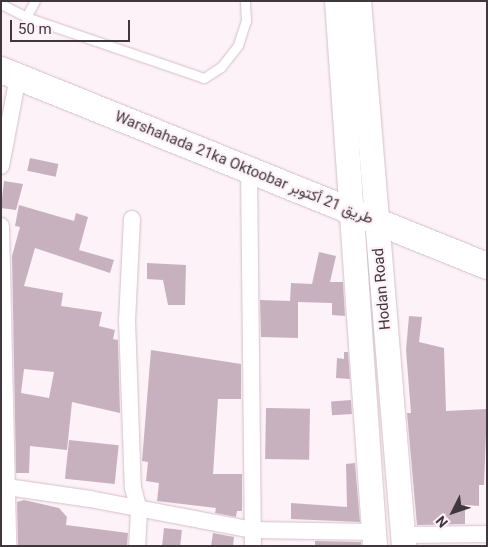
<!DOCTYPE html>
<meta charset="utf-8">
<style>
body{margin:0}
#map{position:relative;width:488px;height:547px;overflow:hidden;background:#fcf2f7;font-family:Roboto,Vazirmatn,sans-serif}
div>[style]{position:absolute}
.building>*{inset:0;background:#c8b1be;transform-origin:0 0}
.roads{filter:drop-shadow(0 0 1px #d5beca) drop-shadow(0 0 1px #d5beca)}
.service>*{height:9px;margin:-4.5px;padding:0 4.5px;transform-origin:4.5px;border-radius:4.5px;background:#fff}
.minor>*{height:16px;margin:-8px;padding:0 8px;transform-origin:8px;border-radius:8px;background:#fff}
.secondary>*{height:24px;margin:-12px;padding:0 12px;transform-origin:12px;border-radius:12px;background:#fff}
.primary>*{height:26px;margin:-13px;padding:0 13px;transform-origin:13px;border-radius:13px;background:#fff}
span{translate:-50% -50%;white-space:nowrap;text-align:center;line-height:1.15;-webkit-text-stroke:4.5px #fcf2f7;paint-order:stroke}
.street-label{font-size:15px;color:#40373c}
.frame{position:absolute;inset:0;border:2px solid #40373c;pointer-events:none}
.north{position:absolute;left:428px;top:487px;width:50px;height:50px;-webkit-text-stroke:4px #fcf2f7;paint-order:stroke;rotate:229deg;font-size:14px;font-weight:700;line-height:20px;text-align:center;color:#40373c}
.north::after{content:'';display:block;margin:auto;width:18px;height:22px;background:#40373c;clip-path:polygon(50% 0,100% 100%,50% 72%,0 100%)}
.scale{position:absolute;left:10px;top:20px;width:120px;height:22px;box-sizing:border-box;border:2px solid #40373c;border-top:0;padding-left:6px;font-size:15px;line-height:18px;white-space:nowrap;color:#40373c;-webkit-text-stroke:4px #fcf2f7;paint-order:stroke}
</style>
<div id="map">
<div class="building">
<i style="left:30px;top:158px;width:29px;height:13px;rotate:12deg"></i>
<i style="clip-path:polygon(4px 181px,23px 184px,16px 210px,1px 208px)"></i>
<i style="clip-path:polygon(evenodd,19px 205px,74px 221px,76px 213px,88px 217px,79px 250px,114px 260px,110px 273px,35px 248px,24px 286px,63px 293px,61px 306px,102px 312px,99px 326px,115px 330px,113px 339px,118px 340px,120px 413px,72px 402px,67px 450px,30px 446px,29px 473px,16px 473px,12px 256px,20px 227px,15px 226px,19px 205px,24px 369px,54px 372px,49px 398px,21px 393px,24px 369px)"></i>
<i style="clip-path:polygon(319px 252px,336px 256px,330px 282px,343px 282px,345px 316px,332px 315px,332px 303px,298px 302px,298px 338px,261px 337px,260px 300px,290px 301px,291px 283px,312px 284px)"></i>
<i style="clip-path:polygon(147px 263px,186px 265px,185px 305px,168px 305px,163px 280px,147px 279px)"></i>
<i style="clip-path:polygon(409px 316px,422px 317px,419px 342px,444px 348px,446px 411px,487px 409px,484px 485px,479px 485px,479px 506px,465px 505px,465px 524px,417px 525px,407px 413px,411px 413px,406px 350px)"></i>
<i style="clip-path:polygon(151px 350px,241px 364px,241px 399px,218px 399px,213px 474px,242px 474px,242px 511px,237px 511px,236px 517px,215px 513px,216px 508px,157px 501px,159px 483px,146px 481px,148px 462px,142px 461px)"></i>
<i style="clip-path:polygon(344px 352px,348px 352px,350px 379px,336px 378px,337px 358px,344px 359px)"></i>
<i style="left:351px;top:400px;width:14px;height:20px;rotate:86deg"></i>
<i style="left:266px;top:408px;width:44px;height:51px;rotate:1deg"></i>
<i style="left:69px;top:440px;width:50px;height:39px;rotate:6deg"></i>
<i style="clip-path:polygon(355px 463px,360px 522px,291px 519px,291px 503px,347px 507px,346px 464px)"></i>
<i style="clip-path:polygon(24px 500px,59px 508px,67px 517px,66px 525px,128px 533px,127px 546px,18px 546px,17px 502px)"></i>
<i style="left:164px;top:528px;width:18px;height:18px;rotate:6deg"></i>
<i style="clip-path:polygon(213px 533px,234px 537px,233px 546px,211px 546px)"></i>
<i style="clip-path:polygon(315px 541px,361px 542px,361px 546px,315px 546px)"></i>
</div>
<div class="roads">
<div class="service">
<i style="left:1px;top:4px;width:28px;rotate:27deg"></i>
<i style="left:26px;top:17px;width:188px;rotate:18.9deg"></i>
<i style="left:204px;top:78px;width:20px;rotate:-33deg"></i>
<i style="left:221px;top:67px;width:28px;rotate:-52deg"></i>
<i style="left:238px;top:45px;width:25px;rotate:-72deg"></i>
<i style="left:246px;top:21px;width:20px;rotate:-93deg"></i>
<i style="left:26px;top:17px;width:18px;rotate:-61deg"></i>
</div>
<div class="minor">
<i style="left:1px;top:166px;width:91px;rotate:-79.2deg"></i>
<i style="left:249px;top:167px;width:379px;rotate:89.4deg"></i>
<i style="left:132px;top:219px;width:101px;rotate:92.8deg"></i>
<i style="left:127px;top:320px;width:168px;rotate:88deg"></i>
<i style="left:133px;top:488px;width:24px;rotate:75deg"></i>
<i style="left:139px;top:511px;width:35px;rotate:93deg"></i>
<i style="left:1px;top:226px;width:320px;rotate:88.7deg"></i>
<i style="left:1px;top:491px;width:7px;rotate:-34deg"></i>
<i style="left:7px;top:487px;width:84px;rotate:8.2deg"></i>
<i style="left:90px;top:499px;width:165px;rotate:10.8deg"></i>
<i style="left:252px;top:530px;width:122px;rotate:0.9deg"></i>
<i style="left:403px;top:535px;width:84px;rotate:-0.7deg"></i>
</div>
<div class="secondary">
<i style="left:337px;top:1px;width:546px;rotate:86.01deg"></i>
<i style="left:359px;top:1px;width:547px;rotate:85.28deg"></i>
</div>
<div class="primary">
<i style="left:1px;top:70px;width:524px;rotate:21.96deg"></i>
</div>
</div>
<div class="street-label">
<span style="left:244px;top:168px;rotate:22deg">Warshahada 21ka Oktoobar طريق 21 أكتوبر</span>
<span style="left:382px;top:289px;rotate:-95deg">Hodan Road</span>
</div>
<div class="frame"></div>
<div class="north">N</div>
<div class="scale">50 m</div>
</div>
